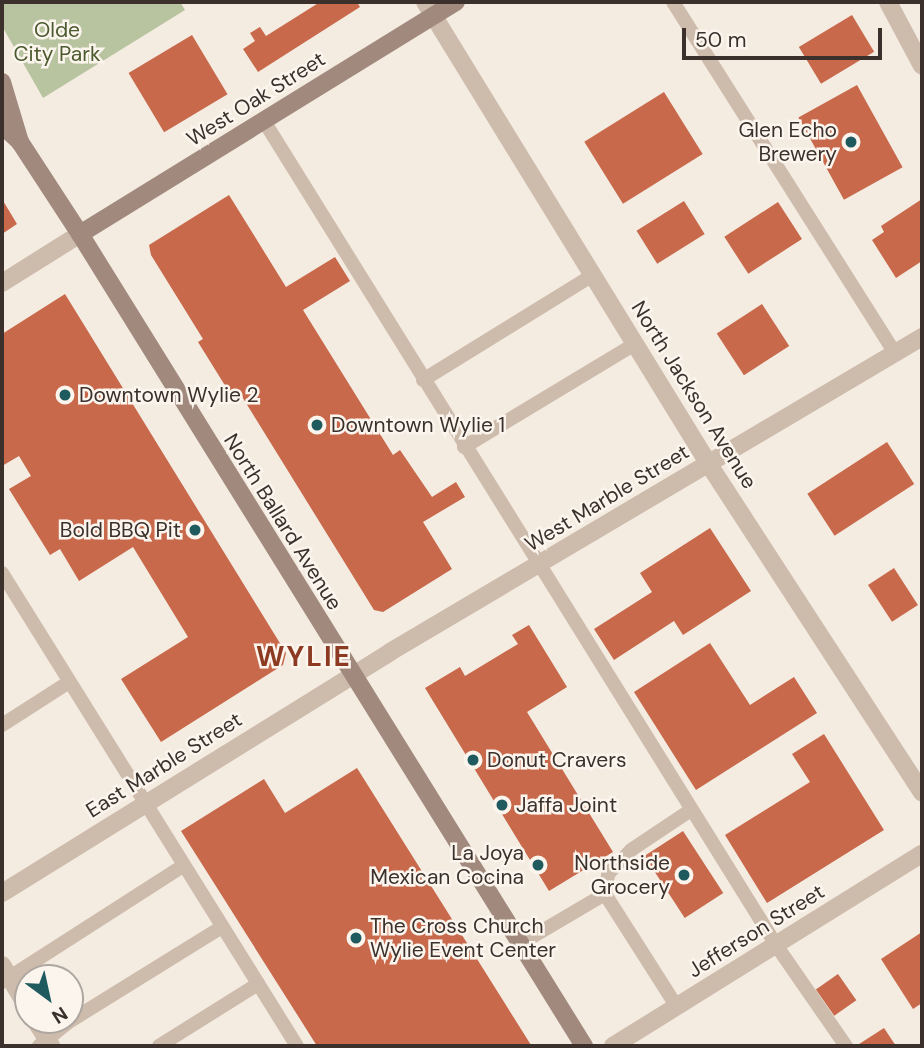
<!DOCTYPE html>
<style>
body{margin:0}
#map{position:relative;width:924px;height:1048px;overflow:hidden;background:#f4ebe1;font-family:"DM Sans",sans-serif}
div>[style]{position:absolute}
.green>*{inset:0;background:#b8c4a0}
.building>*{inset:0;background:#c8694b;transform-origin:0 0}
.lane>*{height:14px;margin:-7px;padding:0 7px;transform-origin:7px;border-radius:7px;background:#cdbbac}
.street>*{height:18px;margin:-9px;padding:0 9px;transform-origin:9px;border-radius:9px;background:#cdbbac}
.secondary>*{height:18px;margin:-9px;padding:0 9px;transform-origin:9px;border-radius:9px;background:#a18a7d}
.dots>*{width:19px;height:19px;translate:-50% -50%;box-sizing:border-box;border:4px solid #fbf5ee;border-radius:50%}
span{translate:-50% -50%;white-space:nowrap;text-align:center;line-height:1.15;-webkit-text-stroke:5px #fbf5ee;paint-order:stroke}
.park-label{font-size:21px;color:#4a5a2e}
.street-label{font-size:21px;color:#3b302b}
.poi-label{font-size:21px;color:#3b302b}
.right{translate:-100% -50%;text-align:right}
.left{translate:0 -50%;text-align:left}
.district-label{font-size:28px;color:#8c3b22;font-weight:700;letter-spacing:2px}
.frame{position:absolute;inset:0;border:4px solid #3b302b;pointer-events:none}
.north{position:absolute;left:14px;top:964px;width:70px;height:70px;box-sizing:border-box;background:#fbf5ee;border:2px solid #aea6a0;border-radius:50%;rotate:147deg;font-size:19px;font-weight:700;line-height:28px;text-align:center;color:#3b302b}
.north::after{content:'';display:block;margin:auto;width:24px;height:32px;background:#1f5a5e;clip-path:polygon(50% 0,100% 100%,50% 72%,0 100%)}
.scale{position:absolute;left:682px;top:28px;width:200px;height:32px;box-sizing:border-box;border:4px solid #3b302b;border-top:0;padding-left:9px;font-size:21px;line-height:24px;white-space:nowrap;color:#3b302b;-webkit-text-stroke:5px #fbf5ee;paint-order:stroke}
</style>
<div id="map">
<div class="green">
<i style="clip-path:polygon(2px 2px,180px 2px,185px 10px,43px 98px,2px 26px)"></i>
</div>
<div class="building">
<i style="clip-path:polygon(320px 2px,357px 2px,360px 7px,258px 72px,243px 49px,255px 41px,250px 33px,260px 27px,266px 36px)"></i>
<i style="left:852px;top:15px;width:43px;height:62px;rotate:59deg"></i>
<i style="left:192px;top:35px;width:69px;height:74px;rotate:59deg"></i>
<i style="left:857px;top:85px;width:94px;height:67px;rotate:61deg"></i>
<i style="left:664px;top:92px;width:73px;height:94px;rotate:58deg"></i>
<i style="clip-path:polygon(229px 195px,286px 287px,335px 257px,350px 281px,303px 310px,393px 455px,400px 450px,432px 497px,456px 482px,465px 497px,423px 522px,452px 569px,383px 612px,374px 610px,241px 395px,234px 400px,198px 342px,203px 339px,151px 255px,149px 245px)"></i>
<i style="clip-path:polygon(2px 199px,17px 224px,2px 234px)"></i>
<i style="clip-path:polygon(922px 199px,922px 261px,896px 278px,872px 240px,884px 232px,881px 226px)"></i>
<i style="left:684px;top:201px;width:39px;height:56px;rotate:58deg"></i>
<i style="left:778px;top:202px;width:44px;height:64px;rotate:57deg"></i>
<i style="clip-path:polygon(65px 294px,286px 653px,283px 665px,161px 742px,121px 679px,188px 637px,133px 547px,79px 581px,60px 549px,50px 555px,9px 489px,31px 476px,19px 456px,2px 466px,2px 334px)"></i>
<i style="left:762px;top:304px;width:50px;height:54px;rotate:57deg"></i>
<i style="left:887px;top:442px;width:50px;height:95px;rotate:57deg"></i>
<i style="clip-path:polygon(710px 528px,751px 591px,683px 635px,674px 621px,614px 660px,594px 629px,652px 592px,640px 573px)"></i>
<i style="left:894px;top:568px;width:44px;height:31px;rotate:57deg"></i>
<i style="clip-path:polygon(529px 625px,567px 687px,527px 712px,613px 852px,549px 891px,425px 688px,460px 667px,465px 676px,518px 644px,512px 635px)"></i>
<i style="clip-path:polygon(710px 643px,750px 705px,794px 677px,817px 713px,696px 790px,634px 692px)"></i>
<i style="clip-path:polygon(824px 734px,884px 830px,767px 903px,725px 835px,810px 782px,792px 754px)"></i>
<i style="clip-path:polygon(357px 768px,531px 1045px,529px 1046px,317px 1046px,181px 831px,264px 779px,285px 813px)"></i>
<i style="left:683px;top:831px;width:74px;height:46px;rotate:57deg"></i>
<i style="clip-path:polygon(922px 932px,922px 1003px,913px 1009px,881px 959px)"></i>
<i style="left:838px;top:974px;width:32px;height:27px;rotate:55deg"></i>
<i style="clip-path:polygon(884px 1028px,896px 1046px,856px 1046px)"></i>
</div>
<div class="lane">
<i style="left:673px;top:2px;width:415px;rotate:57.7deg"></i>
<i style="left:264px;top:121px;width:970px;rotate:58.14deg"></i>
<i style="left:776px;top:945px;width:123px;rotate:55.3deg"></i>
<i style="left:423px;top:380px;width:200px;rotate:-31.7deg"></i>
<i style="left:464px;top:447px;width:200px;rotate:-31.1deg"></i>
<i style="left:2px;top:573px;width:557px;rotate:58.05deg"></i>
<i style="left:2px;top:725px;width:80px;rotate:-32.7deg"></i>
<i style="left:605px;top:894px;width:20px;rotate:-81deg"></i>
<i style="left:608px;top:874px;width:33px;rotate:-46deg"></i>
<i style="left:631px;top:850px;width:72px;rotate:-33.7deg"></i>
<i style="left:520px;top:944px;width:99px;rotate:-30.5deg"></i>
<i style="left:605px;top:894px;width:134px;rotate:57.5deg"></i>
<i style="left:2px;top:982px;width:216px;rotate:-32.7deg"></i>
<i style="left:39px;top:1046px;width:36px;rotate:-39deg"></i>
<i style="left:67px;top:1023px;width:182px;rotate:-31.8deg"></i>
<i style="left:159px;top:1046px;width:117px;rotate:-32.1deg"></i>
</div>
<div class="street">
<i style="left:425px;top:2px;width:541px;rotate:58.45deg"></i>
<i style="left:708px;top:463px;width:393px;rotate:57deg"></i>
<i style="left:888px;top:2px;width:72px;rotate:62deg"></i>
<i style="left:2px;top:283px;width:92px;rotate:-32.1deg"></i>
<i style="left:2px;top:893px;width:457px;rotate:-31.8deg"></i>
<i style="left:390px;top:652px;width:618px;rotate:-30.63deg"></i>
<i style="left:2px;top:965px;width:50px;rotate:58.8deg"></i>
<i style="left:35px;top:1020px;width:31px;rotate:58deg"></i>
<i style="left:613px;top:1046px;width:364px;rotate:-31.9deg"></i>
</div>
<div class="secondary">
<i style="left:2px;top:82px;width:63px;rotate:73.3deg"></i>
<i style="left:2px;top:125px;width:25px;rotate:43deg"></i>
<i style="left:20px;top:142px;width:110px;rotate:56.9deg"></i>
<i style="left:80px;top:234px;width:956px;rotate:58.17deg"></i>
<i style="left:80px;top:234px;width:442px;rotate:-31.7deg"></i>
</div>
<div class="dots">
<i style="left:851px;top:142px;background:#1f5a5e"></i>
<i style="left:65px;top:395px;background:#1f5a5e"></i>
<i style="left:317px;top:425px;background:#1f5a5e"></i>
<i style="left:195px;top:530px;background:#1f5a5e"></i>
<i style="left:473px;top:760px;background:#1f5a5e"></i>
<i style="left:502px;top:805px;background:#1f5a5e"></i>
<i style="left:538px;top:865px;background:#1f5a5e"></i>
<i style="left:684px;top:875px;background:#1f5a5e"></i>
<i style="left:356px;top:938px;background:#1f5a5e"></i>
</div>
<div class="park-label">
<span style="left:57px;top:42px">Olde<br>City Park</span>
</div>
<div class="street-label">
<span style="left:256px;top:99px;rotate:-32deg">West Oak Street</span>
<span style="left:694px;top:395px;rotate:58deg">North Jackson Avenue</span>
<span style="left:607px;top:498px;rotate:-31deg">West Marble Street</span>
<span style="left:283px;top:522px;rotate:58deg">North Ballard Avenue</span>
<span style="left:164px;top:765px;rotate:-32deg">East Marble Street</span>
<span style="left:756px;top:931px;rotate:-32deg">Jefferson Street</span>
</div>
<div class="poi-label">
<span class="right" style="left:837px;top:142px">Glen Echo<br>Brewery</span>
<span class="left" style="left:79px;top:395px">Downtown Wylie 2</span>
<span class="left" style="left:331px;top:425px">Downtown Wylie 1</span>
<span class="right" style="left:181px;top:530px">Bold BBQ Pit</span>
<span class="left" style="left:487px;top:760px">Donut Cravers</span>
<span class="left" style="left:516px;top:805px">Jaffa Joint</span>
<span class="right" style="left:524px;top:865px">La Joya<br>Mexican Cocina</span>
<span class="right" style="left:670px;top:875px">Northside<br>Grocery</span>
<span class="left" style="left:370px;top:938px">The Cross Church<br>Wylie Event Center</span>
</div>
<div class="district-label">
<span style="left:304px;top:657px">WYLIE</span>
</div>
<div class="frame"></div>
<div class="north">N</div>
<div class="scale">50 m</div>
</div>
